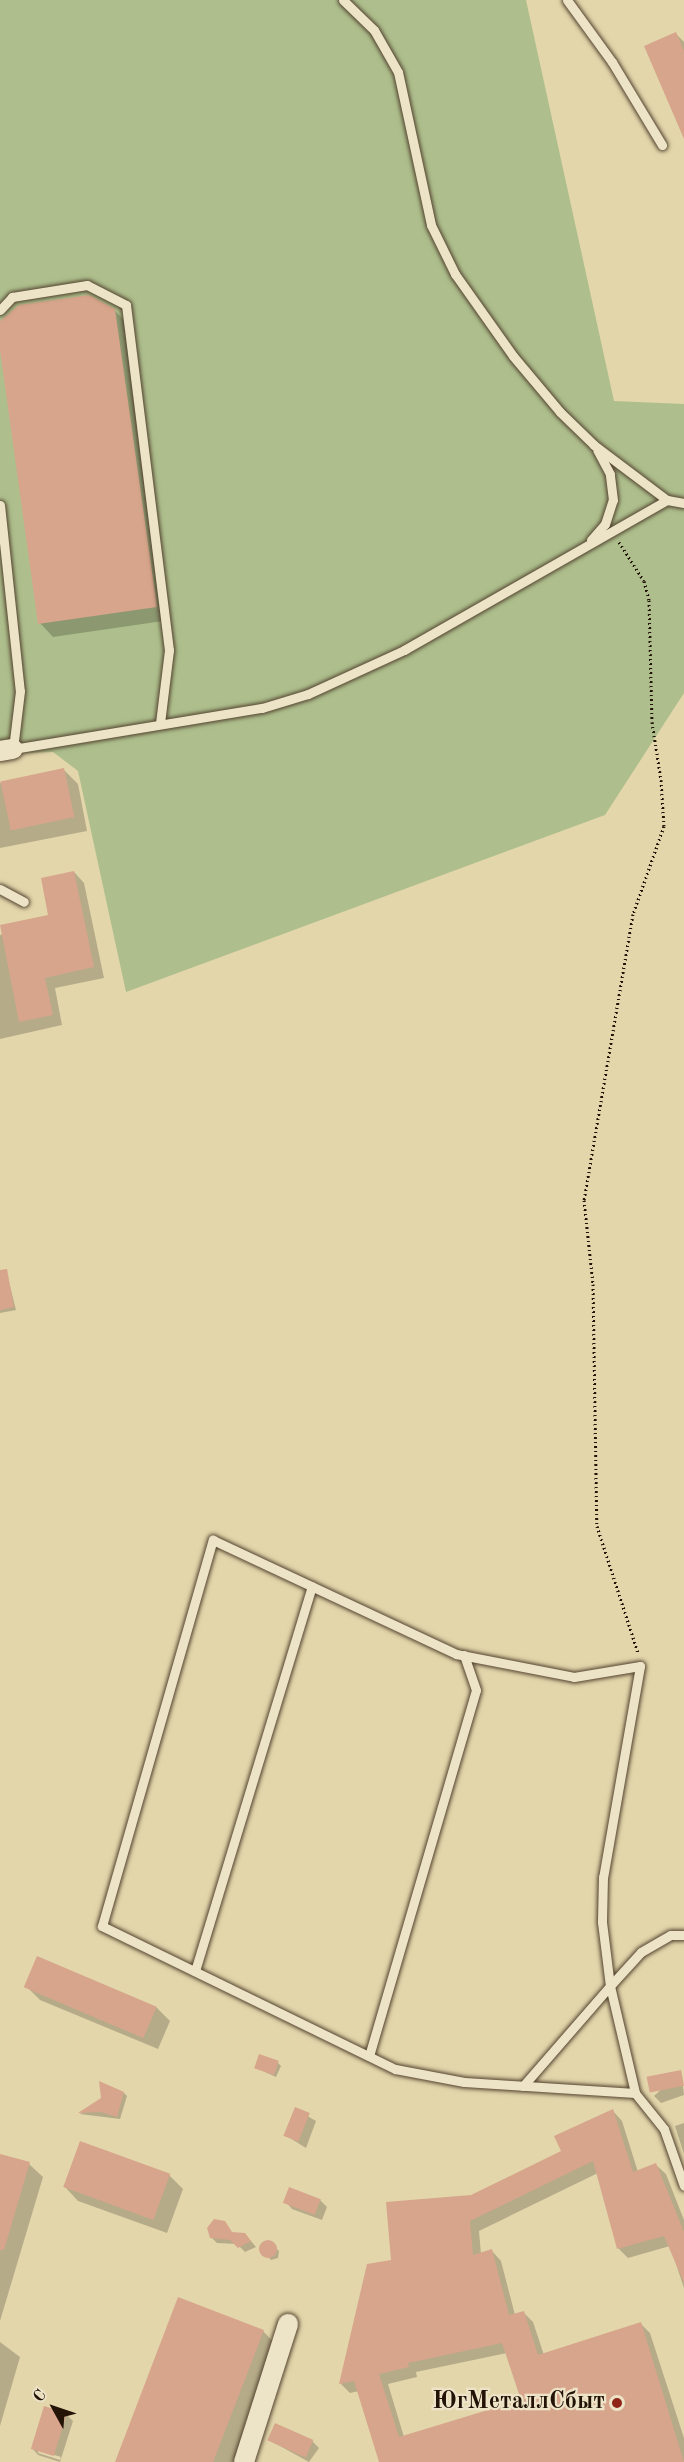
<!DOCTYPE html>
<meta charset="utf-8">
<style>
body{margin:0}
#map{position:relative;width:684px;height:2462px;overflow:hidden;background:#e3d6ab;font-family:"Old Standard TT",serif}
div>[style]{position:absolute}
.green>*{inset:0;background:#aebf8d}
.shadow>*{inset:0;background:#0003}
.building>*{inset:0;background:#d7a58b;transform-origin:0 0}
.round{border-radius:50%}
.path>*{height:3px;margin-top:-1.5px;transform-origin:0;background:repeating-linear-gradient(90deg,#231206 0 1.5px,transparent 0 4.5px)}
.roads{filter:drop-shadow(0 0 2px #53432f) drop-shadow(0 0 2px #53432f)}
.service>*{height:9px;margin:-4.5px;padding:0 4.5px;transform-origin:4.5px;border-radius:4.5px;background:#ede4c8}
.minor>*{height:20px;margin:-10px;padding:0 10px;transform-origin:10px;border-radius:10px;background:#ede4c8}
.dots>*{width:16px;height:16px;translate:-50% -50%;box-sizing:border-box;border:3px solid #ede4c8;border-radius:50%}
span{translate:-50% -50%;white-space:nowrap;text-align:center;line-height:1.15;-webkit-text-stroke:4.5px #ede4c8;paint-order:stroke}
.poi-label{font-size:24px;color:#231206;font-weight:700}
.right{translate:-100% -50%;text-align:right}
.north{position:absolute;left:24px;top:2378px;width:60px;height:60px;-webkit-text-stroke:4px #ede4c8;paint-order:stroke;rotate:310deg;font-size:16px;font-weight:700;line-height:24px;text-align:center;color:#231206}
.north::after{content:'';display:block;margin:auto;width:21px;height:27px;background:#231206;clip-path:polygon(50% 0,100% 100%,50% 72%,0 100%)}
</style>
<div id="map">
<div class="green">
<i style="clip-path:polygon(0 0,526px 0,614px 401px,684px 404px,684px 693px,605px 815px,126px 992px,78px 771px,53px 752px,0 754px)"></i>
</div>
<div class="shadow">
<i style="clip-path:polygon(676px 34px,684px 42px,684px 135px)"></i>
<i style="clip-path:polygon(114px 310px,128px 324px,170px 620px,53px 637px,40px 623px,0 323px)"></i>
<i style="clip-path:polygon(64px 770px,78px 784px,87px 831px,0 848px,0 783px)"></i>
<i style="clip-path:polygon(74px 872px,84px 883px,104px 978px,55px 988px,62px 1025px,0 1039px,0 935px,50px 916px)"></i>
<i style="clip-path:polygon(7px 1274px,16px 1310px,0 1313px,0 1275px)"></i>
<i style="clip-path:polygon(26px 1986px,156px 2007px,170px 2021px,158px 2049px,40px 2000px)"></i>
<i style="clip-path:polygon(278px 2063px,281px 2066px,276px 2077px,256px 2068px)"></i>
<i style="clip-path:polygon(681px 2071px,684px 2095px,661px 2103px,654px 2096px)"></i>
<i style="clip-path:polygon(124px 2093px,127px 2096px,120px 2119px,80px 2114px,102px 2099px)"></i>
<i style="clip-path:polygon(295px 2109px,316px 2121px,306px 2148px,285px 2135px)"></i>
<i style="clip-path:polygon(evenodd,613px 2111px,622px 2121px,638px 2172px,656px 2165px,666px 2174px,684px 2220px,684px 2288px,670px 2246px,628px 2258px,619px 2249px,598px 2173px,479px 2231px,481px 2254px,492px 2251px,501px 2261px,515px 2315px,523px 2312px,533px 2322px,544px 2355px,640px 2323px,650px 2333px,684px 2438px,684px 2462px,381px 2462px,359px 2391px,350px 2393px,341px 2384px,369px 2265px,393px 2262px,471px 2197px,563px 2151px,613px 2111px,507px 2353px,523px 2401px,404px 2437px,388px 2384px,417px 2377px,416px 2372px,507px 2353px)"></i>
<i style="clip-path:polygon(684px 2123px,684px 2154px,675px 2126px)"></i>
<i style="clip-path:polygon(0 2155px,29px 2164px,43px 2177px,0 2321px)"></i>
<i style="clip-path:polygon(169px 2175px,183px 2189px,167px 2233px,78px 2201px,65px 2187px)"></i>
<i style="clip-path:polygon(320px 2200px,327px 2207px,322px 2220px,292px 2209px,286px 2202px)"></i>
<i style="clip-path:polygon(231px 2233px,245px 2234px,256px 2247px,245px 2252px,237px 2244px,217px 2243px,212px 2238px)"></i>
<i style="clip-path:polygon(270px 2243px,279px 2251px,278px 2258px,271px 2260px,260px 2248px)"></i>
<i style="clip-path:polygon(263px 2331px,277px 2346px,234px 2462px,116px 2462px)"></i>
<i style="clip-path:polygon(0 2342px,20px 2357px,0 2426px)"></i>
<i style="clip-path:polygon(evenodd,66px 2414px,73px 2421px,60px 2462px,38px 2455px,32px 2448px,66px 2414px,38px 2450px,61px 2457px,60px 2460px,38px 2453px,38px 2450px)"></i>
<i style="clip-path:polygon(269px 2440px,312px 2441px,319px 2448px,309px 2462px)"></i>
</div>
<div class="building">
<i style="clip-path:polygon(676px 32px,684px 51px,684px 139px,644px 46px)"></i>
<i style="clip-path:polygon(89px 295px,115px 309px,157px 607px,38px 624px,0 350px,0 321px,19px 305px)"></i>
<i style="left:64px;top:768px;width:50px;height:65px;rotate:78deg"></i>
<i style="clip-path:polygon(74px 871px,94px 967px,45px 978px,53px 1015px,19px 1022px,0 925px,48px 915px,41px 878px)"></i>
<i style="clip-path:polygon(7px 1269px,14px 1307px,0 1310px,0 1270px)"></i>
<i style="left:37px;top:1956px;width:130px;height:34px;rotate:23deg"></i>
<i style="left:259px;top:2054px;width:21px;height:15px;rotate:19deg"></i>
<i style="left:681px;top:2070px;width:16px;height:35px;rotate:79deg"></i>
<i style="clip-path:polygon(99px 2081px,124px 2092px,117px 2117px,101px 2112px,78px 2113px,101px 2098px)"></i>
<i style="left:295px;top:2107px;width:16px;height:31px;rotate:22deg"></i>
<i style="clip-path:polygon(evenodd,613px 2109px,633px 2172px,656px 2163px,684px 2232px,684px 2283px,664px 2236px,617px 2249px,593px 2161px,470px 2221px,473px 2255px,492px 2249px,509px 2315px,524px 2311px,538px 2355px,641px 2322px,684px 2462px,379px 2462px,354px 2381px,339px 2384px,367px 2264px,391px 2260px,386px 2202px,471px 2195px,561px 2151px,554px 2136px,613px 2109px,502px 2343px,521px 2400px,399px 2437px,379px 2374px,409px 2367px,408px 2363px,502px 2343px)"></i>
<i style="left:80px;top:2141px;width:96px;height:49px;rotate:20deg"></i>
<i style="clip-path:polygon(0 2154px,30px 2162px,4px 2250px,0 2250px)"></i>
<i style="left:289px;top:2187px;width:34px;height:17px;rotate:21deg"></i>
<i style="clip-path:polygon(214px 2219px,225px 2221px,232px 2232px,245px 2233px,251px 2241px,238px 2248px,230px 2240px,210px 2238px,207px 2228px)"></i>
<i class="round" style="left:259px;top:2240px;width:18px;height:18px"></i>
<i style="clip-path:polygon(178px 2297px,264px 2330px,213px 2462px,115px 2462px)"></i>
<i style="left:44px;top:2406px;width:24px;height:45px;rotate:17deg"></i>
<i style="left:275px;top:2423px;width:42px;height:19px;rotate:24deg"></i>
</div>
<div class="path">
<i style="left:619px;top:542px;width:46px;rotate:57.3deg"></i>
<i style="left:644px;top:581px;width:20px;rotate:75deg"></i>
<i style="left:649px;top:600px;width:122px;rotate:88.6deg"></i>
<i style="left:652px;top:722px;width:59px;rotate:81.2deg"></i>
<i style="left:661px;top:780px;width:46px;rotate:86.3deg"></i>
<i style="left:664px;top:826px;width:93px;rotate:109.4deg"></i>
<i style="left:633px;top:914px;width:290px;rotate:99.7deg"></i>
<i style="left:584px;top:1200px;width:84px;rotate:83.9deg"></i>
<i style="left:593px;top:1284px;width:242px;rotate:89.1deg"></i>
<i style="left:597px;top:1526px;width:133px;rotate:72.1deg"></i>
</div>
<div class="roads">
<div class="service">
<i style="left:343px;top:0;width:43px;rotate:44.1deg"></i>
<i style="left:374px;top:30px;width:48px;rotate:60.3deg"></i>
<i style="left:398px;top:72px;width:157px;rotate:77.8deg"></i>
<i style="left:431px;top:225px;width:55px;rotate:63.9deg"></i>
<i style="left:455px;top:274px;width:100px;rotate:54.7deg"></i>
<i style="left:513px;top:356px;width:73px;rotate:50deg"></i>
<i style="left:560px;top:412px;width:47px;rotate:44.1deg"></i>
<i style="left:594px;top:445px;width:91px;rotate:37deg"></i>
<i style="left:567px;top:0;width:77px;rotate:54deg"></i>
<i style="left:612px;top:62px;width:97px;rotate:58.9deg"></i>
<i style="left:0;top:310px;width:18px;rotate:-47deg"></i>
<i style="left:12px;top:297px;width:76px;rotate:-9.1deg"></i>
<i style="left:87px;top:285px;width:44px;rotate:27.1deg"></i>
<i style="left:126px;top:305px;width:348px;rotate:82.9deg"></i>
<i style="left:169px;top:650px;width:74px;rotate:97deg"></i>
<i style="left:0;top:505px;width:187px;rotate:83.9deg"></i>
<i style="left:20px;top:691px;width:58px;rotate:96.9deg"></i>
<i style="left:13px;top:749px;width:252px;rotate:-9.4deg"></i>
<i style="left:262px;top:708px;width:48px;rotate:-16.9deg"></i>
<i style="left:308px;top:694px;width:106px;rotate:-24.6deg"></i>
<i style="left:404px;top:650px;width:303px;rotate:-29.7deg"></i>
<i style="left:667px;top:500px;width:17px;rotate:10deg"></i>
<i style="left:591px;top:540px;width:21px;rotate:-49deg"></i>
<i style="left:605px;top:524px;width:25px;rotate:-72deg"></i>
<i style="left:613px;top:500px;width:26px;rotate:-97deg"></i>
<i style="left:610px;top:474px;width:27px;rotate:-118deg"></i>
<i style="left:0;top:889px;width:27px;rotate:28deg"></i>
<i style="left:195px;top:1971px;width:402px;rotate:-73.1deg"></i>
<i style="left:610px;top:1986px;width:110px;rotate:76.8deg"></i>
<i style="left:635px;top:2093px;width:46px;rotate:51.1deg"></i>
<i style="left:664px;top:2129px;width:60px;rotate:70.7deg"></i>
<i style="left:369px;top:2056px;width:381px;rotate:-73.7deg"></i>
<i style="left:476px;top:1690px;width:37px;rotate:-109deg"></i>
<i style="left:523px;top:2086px;width:133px;rotate:-49deg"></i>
<i style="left:635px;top:2093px;width:171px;rotate:-176.3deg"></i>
<i style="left:464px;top:2082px;width:70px;rotate:-169.3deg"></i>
<i style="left:395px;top:2069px;width:326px;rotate:-154deg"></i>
<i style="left:102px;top:1926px;width:402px;rotate:-74deg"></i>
<i style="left:213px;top:1540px;width:268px;rotate:25.1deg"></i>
<i style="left:456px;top:1654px;width:120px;rotate:11deg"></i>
<i style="left:574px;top:1677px;width:67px;rotate:-9.5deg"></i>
<i style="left:640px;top:1666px;width:214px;rotate:99.9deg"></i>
<i style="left:603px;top:1877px;width:45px;rotate:91.3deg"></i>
<i style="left:602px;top:1922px;width:64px;rotate:82.9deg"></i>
<i style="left:610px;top:1986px;width:46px;rotate:-47.6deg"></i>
<i style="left:641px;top:1952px;width:34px;rotate:-30deg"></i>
<i style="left:671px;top:1935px;width:13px"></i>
</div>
<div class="minor">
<i style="left:0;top:751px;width:13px;rotate:-9deg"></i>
<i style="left:244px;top:2462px;width:145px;rotate:-72.3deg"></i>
</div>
</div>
<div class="dots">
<i style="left:617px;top:2403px;background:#8f2418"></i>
</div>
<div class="poi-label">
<span class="right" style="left:605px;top:2403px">ЮгМеталлСбыт</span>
</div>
<div class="north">С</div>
</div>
